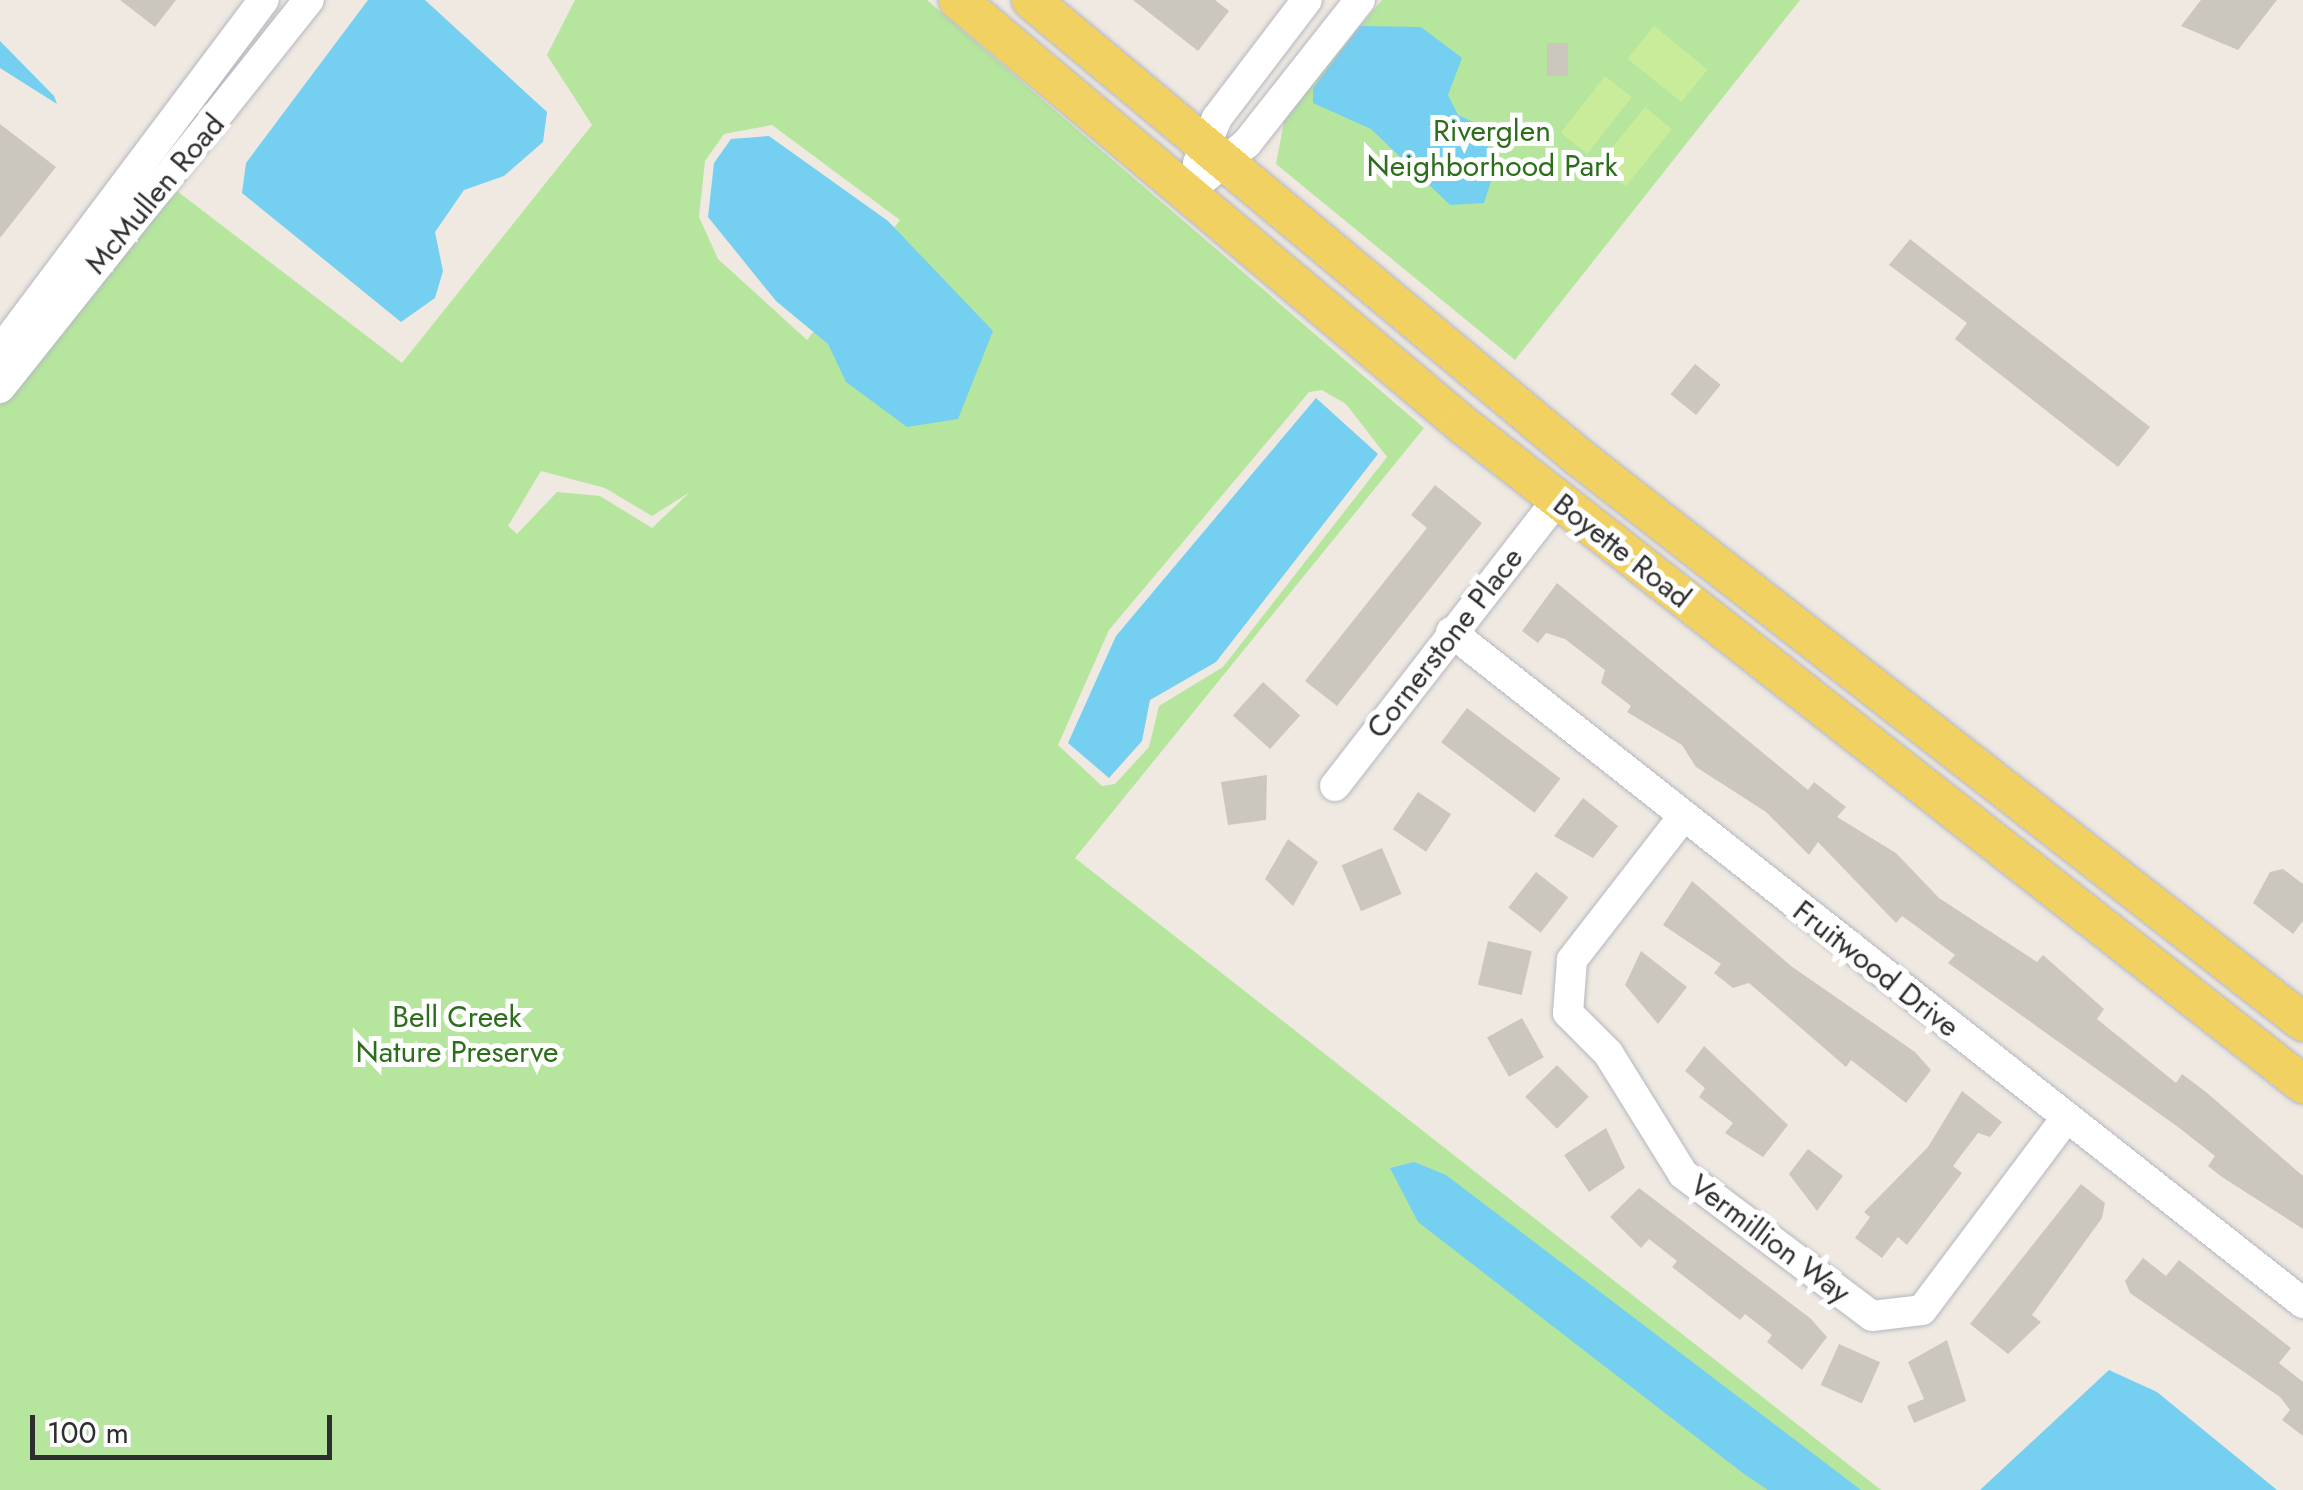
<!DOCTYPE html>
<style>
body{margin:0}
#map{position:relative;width:2303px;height:1490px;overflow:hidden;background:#efe9e1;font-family:Jost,sans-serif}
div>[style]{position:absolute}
.green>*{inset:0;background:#b6e59e}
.pitch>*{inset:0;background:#c9ec9a;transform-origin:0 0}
.water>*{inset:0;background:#75cff0}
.building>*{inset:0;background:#cbc7bf;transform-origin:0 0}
.roads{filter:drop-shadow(0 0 2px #b4b7c1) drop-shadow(0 0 2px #b4b7c1)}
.minor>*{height:30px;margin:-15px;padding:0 15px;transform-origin:15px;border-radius:15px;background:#fff}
.major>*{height:38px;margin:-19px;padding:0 19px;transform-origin:19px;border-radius:19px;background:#f2d163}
span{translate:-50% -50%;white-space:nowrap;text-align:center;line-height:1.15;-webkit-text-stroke:10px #fff;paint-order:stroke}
.park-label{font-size:30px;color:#2c6e1b}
.street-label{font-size:30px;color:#2e2e2e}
.scale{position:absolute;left:30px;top:1415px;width:302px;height:45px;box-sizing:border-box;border:5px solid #2e2e2e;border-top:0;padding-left:12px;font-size:30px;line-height:35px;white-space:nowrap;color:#2e2e2e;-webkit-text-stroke:8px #fff;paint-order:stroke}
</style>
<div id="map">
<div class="green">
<i style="clip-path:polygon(evenodd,575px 0,927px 0,1424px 428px,1075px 858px,1881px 1490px,0 1490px,0 405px,173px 188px,402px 363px,592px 125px,547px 55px,575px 0,772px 125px,900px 220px,807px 340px,718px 259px,699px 217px,705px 161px,724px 134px,772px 125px,575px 0,1322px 390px,1346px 404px,1387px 457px,1223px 667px,1159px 706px,1149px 747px,1115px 784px,1102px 786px,1058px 745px,1109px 630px,1309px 392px,1322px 390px,575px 0,541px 471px,605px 488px,652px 516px,690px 492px,652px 528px,600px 496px,557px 492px,517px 534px,508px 526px,541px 471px)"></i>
<i style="clip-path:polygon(1382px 0,1800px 0,1515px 360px,1276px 164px,1285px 116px)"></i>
</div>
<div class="pitch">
<i style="left:1654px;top:26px;width:69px;height:42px;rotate:39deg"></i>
<i style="left:1605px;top:76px;width:34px;height:72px;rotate:38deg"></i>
<i style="left:1645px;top:107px;width:35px;height:74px;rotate:39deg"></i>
</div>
<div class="water">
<i style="clip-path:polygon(368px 0,425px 0,547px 112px,543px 142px,504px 176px,464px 190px,435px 232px,443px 271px,435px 298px,401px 322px,242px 193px,246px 163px)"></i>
<i style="clip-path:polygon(1360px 26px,1421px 27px,1462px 58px,1448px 95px,1458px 115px,1486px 128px,1492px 178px,1484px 203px,1450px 205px,1371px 129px,1313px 103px,1313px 88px)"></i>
<i style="clip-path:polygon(0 41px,54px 96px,57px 104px,0 68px)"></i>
<i style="clip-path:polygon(769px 136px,888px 221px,993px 331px,958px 419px,907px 427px,846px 382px,828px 344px,776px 301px,708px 217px,714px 163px,731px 139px)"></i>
<i style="clip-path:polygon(1316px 398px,1378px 454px,1216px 662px,1150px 700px,1142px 741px,1109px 778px,1068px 743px,1116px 636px)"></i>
<i style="clip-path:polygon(1414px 1162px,1446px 1175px,1861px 1490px,1768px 1490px,1744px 1474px,1418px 1222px,1390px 1168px)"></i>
<i style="clip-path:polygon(2109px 1370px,2157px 1392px,2277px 1490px,1980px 1490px)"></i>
</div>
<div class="building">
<i style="clip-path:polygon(120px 0,176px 0,155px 27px)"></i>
<i style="clip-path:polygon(1133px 0,1215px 0,1229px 11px,1198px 51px)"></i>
<i style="clip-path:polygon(2201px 0,2277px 0,2238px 50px,2181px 26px)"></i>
<i style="left:1547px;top:43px;width:21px;height:33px"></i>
<i style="clip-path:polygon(0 124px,56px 167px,0 238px)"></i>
<i style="clip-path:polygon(1910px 239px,2150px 427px,2118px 467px,1955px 339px,1967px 323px,1889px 265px)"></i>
<i style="left:1695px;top:364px;width:33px;height:39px;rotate:39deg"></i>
<i style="clip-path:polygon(1435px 485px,1482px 523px,1337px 706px,1305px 681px,1427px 528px,1411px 515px)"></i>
<i style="clip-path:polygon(1557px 583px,1808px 790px,1814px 782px,1846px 807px,1837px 817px,1896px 853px,1939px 898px,2037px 962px,2043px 955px,2104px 1009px,2097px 1019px,2176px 1083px,2182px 1074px,2206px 1092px,2303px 1176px,2303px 1229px,2222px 1177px,2208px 1166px,2215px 1156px,2178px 1127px,1948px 963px,1955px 955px,1916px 926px,1902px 916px,1896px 923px,1818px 842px,1809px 855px,1766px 812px,1696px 767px,1682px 745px,1627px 712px,1631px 706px,1601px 683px,1605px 670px,1565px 639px,1546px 633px,1538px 643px,1522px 631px)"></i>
<i style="left:1263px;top:682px;width:50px;height:45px;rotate:42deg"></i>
<i style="left:1467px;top:708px;width:117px;height:43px;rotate:37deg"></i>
<i style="clip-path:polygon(1267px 775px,1266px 820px,1228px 825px,1221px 782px)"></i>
<i style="left:1418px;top:792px;width:40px;height:45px;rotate:34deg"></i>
<i style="clip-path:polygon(1583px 798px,1618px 826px,1593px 858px,1554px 836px)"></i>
<i style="clip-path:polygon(1288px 839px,1318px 862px,1293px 906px,1265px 879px)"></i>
<i style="left:1382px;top:848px;width:50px;height:44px;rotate:67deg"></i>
<i style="clip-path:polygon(2283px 869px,2303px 884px,2303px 921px,2293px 934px,2253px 903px,2270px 872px)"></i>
<i style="left:1536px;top:872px;width:41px;height:45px;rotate:38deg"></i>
<i style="clip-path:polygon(1692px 881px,1791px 966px,1915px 1052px,1931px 1070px,1906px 1103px,1851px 1060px,1846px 1067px,1749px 983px,1733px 988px,1714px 973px,1721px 964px,1663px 925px)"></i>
<i style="left:1488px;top:941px;width:45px;height:45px;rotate:13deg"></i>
<i style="clip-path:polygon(1641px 951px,1687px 987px,1658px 1024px,1625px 985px)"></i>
<i style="left:1522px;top:1018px;width:45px;height:40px;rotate:61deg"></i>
<i style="clip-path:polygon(1704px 1046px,1788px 1125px,1763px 1157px,1725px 1133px,1733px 1123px,1699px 1097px,1705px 1088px,1685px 1071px)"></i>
<i style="left:1557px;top:1065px;width:45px;height:45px;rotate:45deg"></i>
<i style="clip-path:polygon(1962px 1091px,2002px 1122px,1990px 1137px,1978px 1133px,1953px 1166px,1962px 1173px,1907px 1245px,1898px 1237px,1882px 1258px,1855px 1238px,1870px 1217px,1864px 1212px,1928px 1147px)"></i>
<i style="clip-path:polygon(1606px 1128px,1625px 1168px,1589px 1192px,1564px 1155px)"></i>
<i style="clip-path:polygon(1808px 1149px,1843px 1176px,1817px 1211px,1789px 1174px)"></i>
<i style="clip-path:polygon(2081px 1184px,2105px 1203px,2102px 1218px,2032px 1315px,2041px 1322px,2008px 1354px,1970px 1324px)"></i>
<i style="clip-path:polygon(1639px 1188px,1810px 1318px,1827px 1337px,1802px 1370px,1767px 1342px,1772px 1335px,1745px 1314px,1740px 1320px,1672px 1267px,1677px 1261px,1649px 1239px,1641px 1248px,1610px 1217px)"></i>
<i style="clip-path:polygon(2143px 1258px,2166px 1276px,2179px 1260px,2291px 1348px,2279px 1363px,2303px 1382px,2303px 1436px,2282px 1420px,2290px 1410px,2280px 1397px,2130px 1293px,2125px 1281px)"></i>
<i style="clip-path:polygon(1947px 1340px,1966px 1401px,1914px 1423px,1907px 1406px,1924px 1399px,1908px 1362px)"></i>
<i style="left:1839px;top:1344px;width:45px;height:45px;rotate:24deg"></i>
</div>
<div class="roads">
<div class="minor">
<i style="left:1198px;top:163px;width:49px;rotate:-67.1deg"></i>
<i style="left:1217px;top:118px;width:148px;rotate:-52.7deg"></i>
<i style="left:1184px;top:195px;width:82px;rotate:-39.5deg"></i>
<i style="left:1247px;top:143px;width:182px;rotate:-51.7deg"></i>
<i style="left:0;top:351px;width:439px;rotate:-53.1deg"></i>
<i style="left:0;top:388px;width:496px;rotate:-51.5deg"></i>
<i style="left:1451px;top:632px;width:1085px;rotate:38.22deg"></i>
<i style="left:1335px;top:786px;width:362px;rotate:-52.2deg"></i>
<i style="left:1682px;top:818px;width:180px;rotate:127.8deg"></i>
<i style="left:1572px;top:960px;width:53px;rotate:94.3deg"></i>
<i style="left:1568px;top:1013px;width:57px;rotate:45deg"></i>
<i style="left:1608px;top:1053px;width:142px;rotate:58.2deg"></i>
<i style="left:1683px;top:1174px;width:236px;rotate:36.9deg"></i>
<i style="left:1872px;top:1316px;width:50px;rotate:-6.8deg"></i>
<i style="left:1922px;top:1310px;width:241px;rotate:-53.1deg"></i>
</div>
<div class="major">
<i style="left:958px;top:0;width:660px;rotate:40.08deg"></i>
<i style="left:1463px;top:425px;width:1068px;rotate:38.12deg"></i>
<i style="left:1031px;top:0;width:715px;rotate:39.84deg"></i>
<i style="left:1580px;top:458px;width:917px;rotate:37.96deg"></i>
</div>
</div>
<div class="park-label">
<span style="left:1492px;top:148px">Riverglen<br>Neighborhood Park</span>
<span style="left:457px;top:1034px">Bell Creek<br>Nature Preserve</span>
</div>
<div class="street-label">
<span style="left:155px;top:194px;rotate:-50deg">McMullen Road</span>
<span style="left:1622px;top:551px;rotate:38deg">Boyette Road</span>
<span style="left:1445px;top:643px;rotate:-52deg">Cornerstone Place</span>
<span style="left:1876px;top:969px;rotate:38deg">Fruitwood Drive</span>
<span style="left:1770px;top:1239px;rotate:37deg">Vermillion Way</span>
</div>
<div class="scale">100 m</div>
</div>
